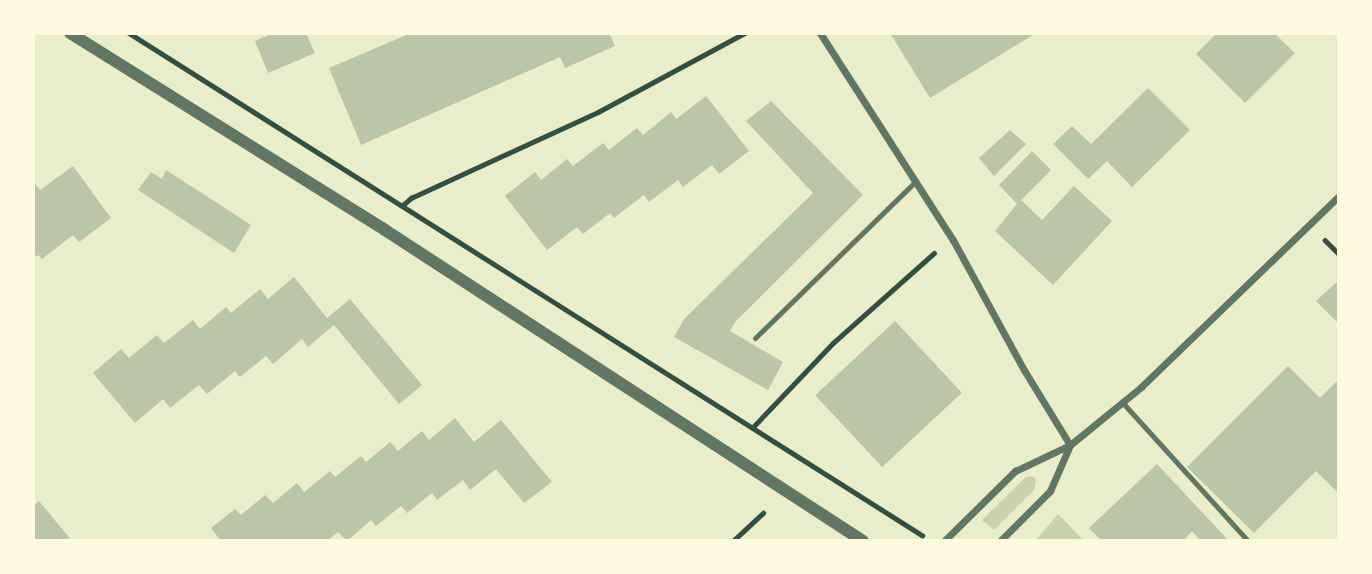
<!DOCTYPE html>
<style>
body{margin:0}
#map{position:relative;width:1372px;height:574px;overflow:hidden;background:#e9edc9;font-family:"PT Sans Narrow",sans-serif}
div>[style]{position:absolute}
.green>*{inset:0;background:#cad2ad}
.building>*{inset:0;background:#bcc5a7;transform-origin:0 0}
.path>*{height:4.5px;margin:-2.25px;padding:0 2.25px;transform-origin:2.25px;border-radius:2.25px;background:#344e41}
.service>*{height:5px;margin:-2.5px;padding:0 2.5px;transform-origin:2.5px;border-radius:2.5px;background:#617663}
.minor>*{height:7px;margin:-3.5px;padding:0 3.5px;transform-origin:3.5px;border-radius:3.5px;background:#617663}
.tertiary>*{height:12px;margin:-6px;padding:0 6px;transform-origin:6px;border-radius:6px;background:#617663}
span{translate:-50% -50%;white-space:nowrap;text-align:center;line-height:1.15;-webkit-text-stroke:5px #fefae0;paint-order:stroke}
.frame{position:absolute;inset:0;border:35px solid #fefae0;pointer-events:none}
</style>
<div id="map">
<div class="green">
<i style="clip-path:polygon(1033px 476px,1036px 479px,1034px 490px,994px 530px,982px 520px,1026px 477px)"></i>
<i style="clip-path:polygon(1058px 514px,1084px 541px,1035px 541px)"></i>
</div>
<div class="building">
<i style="clip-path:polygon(273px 33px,306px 33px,315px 53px,268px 73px,255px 41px)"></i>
<i style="clip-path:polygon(411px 33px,609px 33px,615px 46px,565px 68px,560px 57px,361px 145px,329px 68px)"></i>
<i style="clip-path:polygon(890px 33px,1036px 33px,930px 98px)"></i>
<i style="clip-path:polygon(1217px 33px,1274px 33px,1295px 53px,1245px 103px,1196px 54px)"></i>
<i style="clip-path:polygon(1148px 88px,1190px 130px,1132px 187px,1107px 161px,1088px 179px,1053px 144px,1072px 126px,1091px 144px)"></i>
<i style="clip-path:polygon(706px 96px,749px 151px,719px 174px,712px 165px,683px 187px,678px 180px,649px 202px,644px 195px,614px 218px,610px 213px,583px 234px,577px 227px,547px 250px,505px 196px,535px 172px,541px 180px,567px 159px,573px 166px,603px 143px,609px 150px,637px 128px,643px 135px,671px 112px,676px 119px)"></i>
<i style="clip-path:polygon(771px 101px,863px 195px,736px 321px,730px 331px,783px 362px,768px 390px,674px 337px,684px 319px,813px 193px,746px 121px)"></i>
<i style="clip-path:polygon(1010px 130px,1026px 144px,994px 176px,979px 158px)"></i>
<i style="clip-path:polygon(1032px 151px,1051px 170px,1021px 200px,1042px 220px,1074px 186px,1112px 221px,1053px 285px,995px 231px,1017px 204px,999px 185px)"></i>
<i style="clip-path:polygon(73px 166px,111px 218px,79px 242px,73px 235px,42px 259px,38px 255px,33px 258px,33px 181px,40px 190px)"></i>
<i style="clip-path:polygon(166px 170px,251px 225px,234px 253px,138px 190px,151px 172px,162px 179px)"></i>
<i style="clip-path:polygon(294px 277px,327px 318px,350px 299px,422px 385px,399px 404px,334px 325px,308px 347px,302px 339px,273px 364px,266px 356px,240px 377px,235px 371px,207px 394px,199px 385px,170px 408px,163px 399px,135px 423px,93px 373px,121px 349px,129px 358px,157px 335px,164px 343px,193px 320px,200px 329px,226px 307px,231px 313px,260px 289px,268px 299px)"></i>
<i style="clip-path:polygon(1339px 280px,1339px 324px,1316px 301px)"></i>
<i style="left:895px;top:321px;width:98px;height:109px;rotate:47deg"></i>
<i style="clip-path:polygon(1288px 366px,1320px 398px,1339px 379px,1339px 494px,1316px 471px,1254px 533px,1187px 467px)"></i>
<i style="clip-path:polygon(455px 418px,474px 442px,501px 420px,552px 482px,524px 503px,496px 469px,470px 490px,463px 480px,437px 500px,432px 493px,407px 513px,401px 506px,376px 526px,371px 520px,347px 541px,338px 532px,327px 541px,221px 541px,211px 528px,235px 509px,241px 515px,265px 495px,273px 503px,297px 483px,304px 492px,330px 471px,335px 477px,361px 456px,366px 462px,390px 442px,398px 451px,422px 431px,429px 440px)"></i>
<i style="clip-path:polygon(1157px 464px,1229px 541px,1201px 541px,1192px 531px,1183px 541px,1102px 541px,1089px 528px)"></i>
<i style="clip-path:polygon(39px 501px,72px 541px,33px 541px,33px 506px)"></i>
</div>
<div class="path">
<i style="left:129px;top:33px;width:939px;rotate:32.34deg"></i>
<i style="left:403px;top:205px;width:11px;rotate:-41deg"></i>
<i style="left:411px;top:198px;width:206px;rotate:-24.7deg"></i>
<i style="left:598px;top:112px;width:167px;rotate:-28.3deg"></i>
<i style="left:1325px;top:240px;width:20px;rotate:45deg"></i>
<i style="left:753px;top:427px;width:116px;rotate:-46.4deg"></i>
<i style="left:833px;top:343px;width:135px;rotate:-41.7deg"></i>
<i style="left:733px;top:541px;width:41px;rotate:-43deg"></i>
</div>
<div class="service">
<i style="left:755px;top:338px;width:225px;rotate:-44.3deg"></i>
<i style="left:1122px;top:402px;width:188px;rotate:47.8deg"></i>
</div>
<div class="minor">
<i style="left:820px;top:33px;width:246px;rotate:57.3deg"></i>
<i style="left:953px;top:240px;width:148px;rotate:61.4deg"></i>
<i style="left:1024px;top:370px;width:88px;rotate:58.5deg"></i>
<i style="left:944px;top:541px;width:100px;rotate:-44.6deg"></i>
<i style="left:1015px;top:471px;width:61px;rotate:-25.3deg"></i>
<i style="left:1070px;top:445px;width:92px;rotate:-39.2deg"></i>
<i style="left:1141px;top:387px;width:275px;rotate:-44deg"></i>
<i style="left:1000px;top:541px;width:71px;rotate:-45deg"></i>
<i style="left:1050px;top:491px;width:50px;rotate:-66.5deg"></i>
</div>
<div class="tertiary">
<i style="left:70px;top:33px;width:372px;rotate:32deg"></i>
<i style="left:385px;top:230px;width:570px;rotate:33.05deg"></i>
</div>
<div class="frame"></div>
</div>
